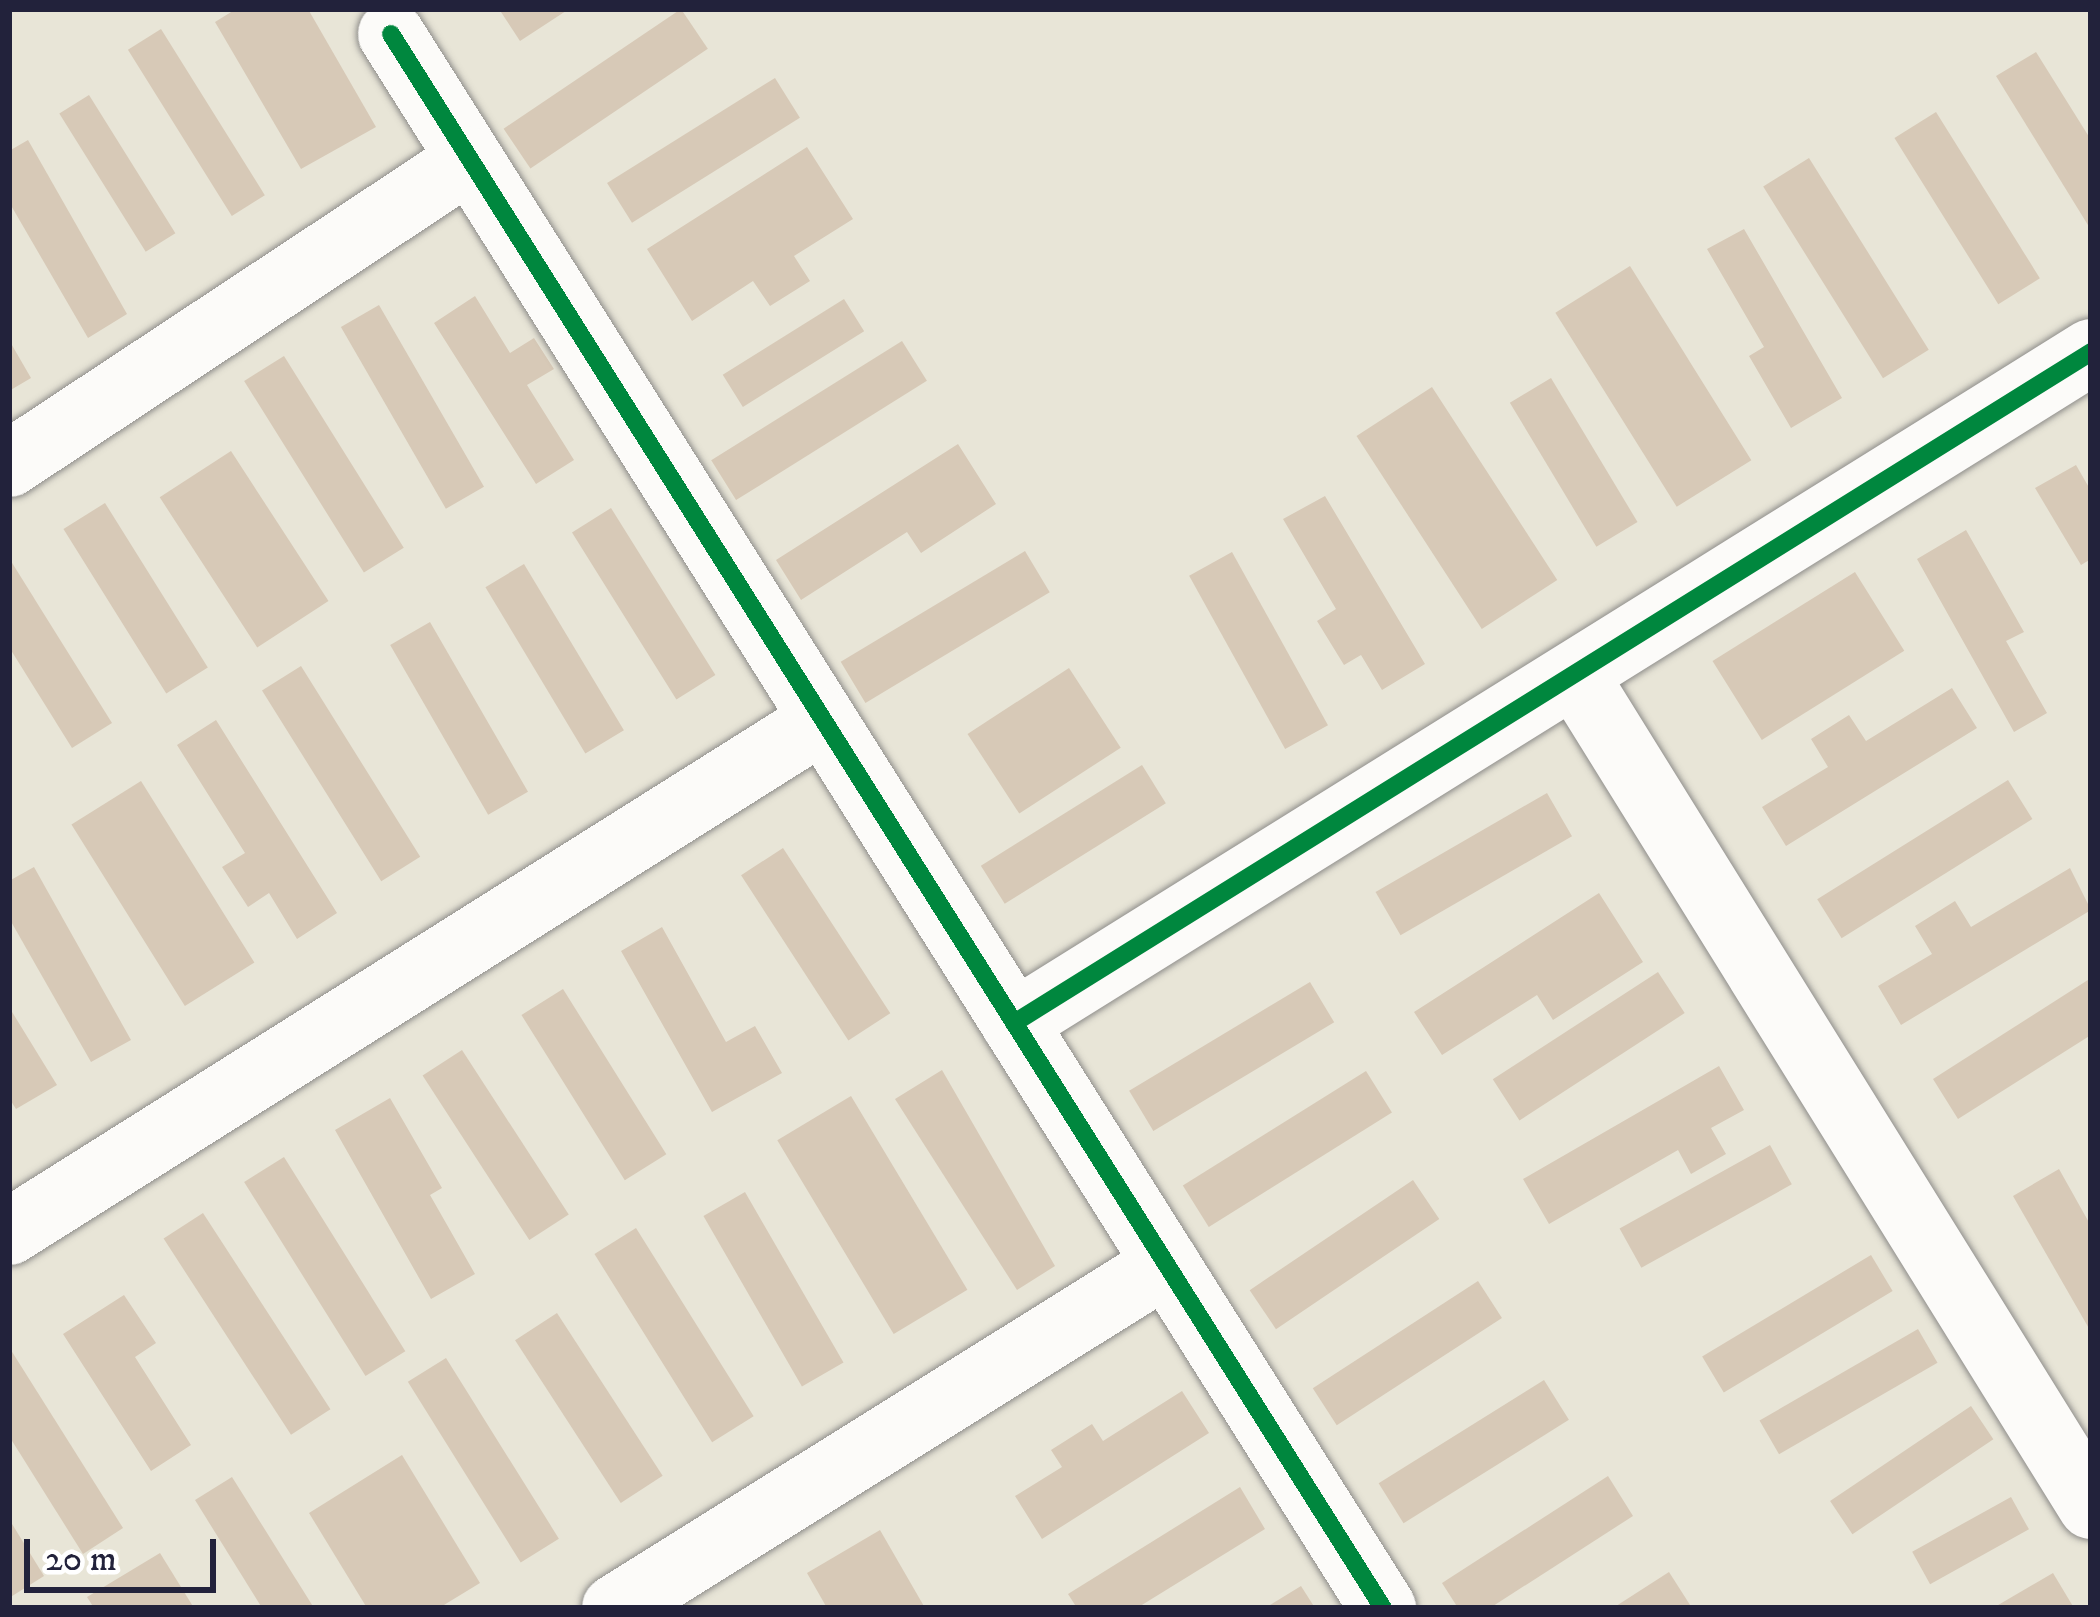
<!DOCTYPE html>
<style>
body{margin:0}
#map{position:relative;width:2100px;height:1617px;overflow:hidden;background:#e8e5d7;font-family:"IM FELL DW Pica",serif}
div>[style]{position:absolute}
.building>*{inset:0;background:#d7c9b7;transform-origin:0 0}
.roads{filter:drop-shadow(0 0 3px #8f8e8b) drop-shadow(0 0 3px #8f8e8b)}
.minor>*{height:66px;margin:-33px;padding:0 33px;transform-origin:33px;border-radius:33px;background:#fcfbf9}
.cycleway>*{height:18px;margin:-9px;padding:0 9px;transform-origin:9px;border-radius:9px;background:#00873e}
span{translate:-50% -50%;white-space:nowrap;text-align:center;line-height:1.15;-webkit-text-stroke:10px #fff;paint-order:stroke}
.frame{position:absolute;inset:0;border:12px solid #22223b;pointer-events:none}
.scale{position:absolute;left:24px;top:1539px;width:192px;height:54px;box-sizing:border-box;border:6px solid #22223b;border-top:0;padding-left:15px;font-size:36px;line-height:42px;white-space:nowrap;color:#22223b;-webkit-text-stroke:9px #fff;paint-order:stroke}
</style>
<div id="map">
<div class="building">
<i style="clip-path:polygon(236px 9px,308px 9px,376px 127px,301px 169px,215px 22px)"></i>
<i style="clip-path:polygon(499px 9px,569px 9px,520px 41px)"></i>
<i style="left:681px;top:9px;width:48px;height:214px;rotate:56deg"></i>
<i style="left:161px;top:29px;width:196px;height:39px;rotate:58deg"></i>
<i style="clip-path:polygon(2036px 52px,2091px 140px,2091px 230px,1996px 76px)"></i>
<i style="left:775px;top:78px;width:47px;height:198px;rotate:58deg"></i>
<i style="left:89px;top:95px;width:163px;height:35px;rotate:58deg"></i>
<i style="left:1936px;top:112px;width:196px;height:49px;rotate:58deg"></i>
<i style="clip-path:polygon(28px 140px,127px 314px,88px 338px,9px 202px,9px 151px)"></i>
<i style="clip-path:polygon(807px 147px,853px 219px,794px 256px,810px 281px,770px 306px,753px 281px,692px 321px,647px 249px)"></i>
<i style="left:1809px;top:158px;width:226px;height:54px;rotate:58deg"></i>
<i style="clip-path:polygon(1744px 229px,1842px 398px,1791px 428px,1749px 356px,1764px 347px,1707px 249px)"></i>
<i style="left:1630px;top:266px;width:229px;height:88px;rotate:58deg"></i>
<i style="clip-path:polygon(475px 296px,510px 353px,534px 338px,554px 369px,527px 385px,574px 460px,536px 484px,434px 323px)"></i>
<i style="left:844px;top:299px;width:38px;height:143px;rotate:58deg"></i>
<i style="left:379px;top:305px;width:210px;height:44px;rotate:60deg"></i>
<i style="clip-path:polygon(9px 340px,31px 378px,9px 391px)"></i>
<i style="left:902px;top:341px;width:47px;height:225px;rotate:58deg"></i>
<i style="left:284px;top:356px;width:226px;height:47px;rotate:58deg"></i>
<i style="left:1551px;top:378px;width:168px;height:48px;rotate:59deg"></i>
<i style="left:1432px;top:387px;width:230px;height:90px;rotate:57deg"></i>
<i style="clip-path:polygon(958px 444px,996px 504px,921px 553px,907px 532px,801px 600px,776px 560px)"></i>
<i style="left:231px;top:451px;width:179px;height:85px;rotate:57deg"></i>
<i style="clip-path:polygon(2076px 465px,2091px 491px,2091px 559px,2081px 565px,2035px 488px)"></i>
<i style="clip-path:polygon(1325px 496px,1425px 664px,1382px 690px,1361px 655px,1344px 665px,1317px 621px,1336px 609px,1283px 519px)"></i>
<i style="left:105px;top:503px;width:194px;height:49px;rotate:58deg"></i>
<i style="left:611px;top:508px;width:197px;height:46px;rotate:58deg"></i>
<i style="clip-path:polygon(1966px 530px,2024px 632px,2006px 641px,2047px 713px,2014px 732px,1917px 559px)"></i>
<i style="left:1025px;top:551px;width:48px;height:215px;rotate:59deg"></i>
<i style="left:1232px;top:552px;width:198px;height:49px;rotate:61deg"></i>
<i style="clip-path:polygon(9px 558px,112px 723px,72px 748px,9px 647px)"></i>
<i style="left:524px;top:564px;width:194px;height:45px;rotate:59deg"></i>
<i style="left:1855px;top:572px;width:93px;height:168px;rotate:58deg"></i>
<i style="left:430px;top:622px;width:196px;height:46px;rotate:60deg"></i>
<i style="left:301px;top:666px;width:225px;height:46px;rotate:58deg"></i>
<i style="left:1069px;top:668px;width:95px;height:121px;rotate:57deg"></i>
<i style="clip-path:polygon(1952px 688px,1977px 728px,1786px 846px,1762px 807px,1828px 767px,1811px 739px,1849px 715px,1866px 741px)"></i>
<i style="clip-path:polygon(216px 720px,337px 913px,297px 939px,269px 893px,248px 907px,222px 867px,245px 853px,177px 745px)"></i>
<i style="left:1142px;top:765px;width:45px;height:190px;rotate:58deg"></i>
<i style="left:2008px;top:780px;width:46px;height:225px;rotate:58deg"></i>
<i style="left:141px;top:781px;width:214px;height:82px;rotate:58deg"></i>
<i style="left:1547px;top:793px;width:50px;height:198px;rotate:60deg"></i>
<i style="left:783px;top:848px;width:197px;height:50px;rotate:57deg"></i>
<i style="clip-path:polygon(34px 867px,131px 1040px,91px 1062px,9px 918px,9px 881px)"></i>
<i style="clip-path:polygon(2070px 868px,2091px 910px,1901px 1025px,1878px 986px,1932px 954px,1915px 926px,1955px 901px,1971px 927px)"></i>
<i style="clip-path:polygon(1599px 893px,1643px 962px,1553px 1020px,1537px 995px,1442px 1055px,1414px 1012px)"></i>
<i style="clip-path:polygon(662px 927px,726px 1042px,755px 1026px,782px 1073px,712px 1112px,621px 951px)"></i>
<i style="left:1658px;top:972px;width:49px;height:197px;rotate:57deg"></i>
<i style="clip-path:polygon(2091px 978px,2091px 1035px,1958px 1119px,1933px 1079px)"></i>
<i style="left:1310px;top:982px;width:47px;height:211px;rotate:59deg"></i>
<i style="left:563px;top:989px;width:195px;height:49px;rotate:58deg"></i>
<i style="clip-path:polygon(9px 1007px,57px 1085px,16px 1109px,9px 1098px)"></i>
<i style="left:462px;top:1050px;width:196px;height:47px;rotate:57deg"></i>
<i style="clip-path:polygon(1719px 1066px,1744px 1110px,1711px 1128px,1726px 1154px,1691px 1174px,1678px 1150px,1549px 1224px,1523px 1179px)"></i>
<i style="clip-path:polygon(942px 1070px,1055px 1266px,1017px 1290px,895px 1099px)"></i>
<i style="left:1366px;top:1071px;width:49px;height:216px;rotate:58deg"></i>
<i style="left:851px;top:1096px;width:226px;height:86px;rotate:59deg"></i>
<i style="clip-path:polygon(390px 1098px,442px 1188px,430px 1195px,475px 1274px,431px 1299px,335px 1130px)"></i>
<i style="left:1770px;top:1145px;width:45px;height:172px;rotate:61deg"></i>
<i style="left:284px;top:1157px;width:229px;height:47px;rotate:58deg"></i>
<i style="clip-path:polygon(2059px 1169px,2091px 1226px,2091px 1332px,2013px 1196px)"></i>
<i style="left:1413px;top:1180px;width:47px;height:197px;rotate:56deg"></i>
<i style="left:745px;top:1192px;width:197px;height:48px;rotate:60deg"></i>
<i style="left:203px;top:1213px;width:234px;height:47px;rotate:57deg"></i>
<i style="left:636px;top:1228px;width:222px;height:49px;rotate:58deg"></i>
<i style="left:1871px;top:1255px;width:42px;height:197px;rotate:59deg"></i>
<i style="left:1478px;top:1281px;width:44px;height:197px;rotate:57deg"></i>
<i style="clip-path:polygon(124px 1295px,156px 1343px,135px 1357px,191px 1445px,151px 1471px,63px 1334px)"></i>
<i style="left:557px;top:1313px;width:194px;height:50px;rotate:57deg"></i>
<i style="left:1918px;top:1329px;width:39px;height:183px;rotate:60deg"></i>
<i style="clip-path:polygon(9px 1347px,123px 1528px,83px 1554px,9px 1436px)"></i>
<i style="left:446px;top:1358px;width:213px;height:45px;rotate:58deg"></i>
<i style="left:1544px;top:1380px;width:47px;height:195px;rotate:58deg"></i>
<i style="clip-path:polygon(1182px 1391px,1209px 1433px,1042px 1539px,1015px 1496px,1062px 1467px,1051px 1450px,1092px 1424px,1103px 1441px)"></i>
<i style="left:1971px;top:1406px;width:40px;height:170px;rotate:56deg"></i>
<i style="clip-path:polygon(402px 1455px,480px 1583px,439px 1608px,367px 1608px,309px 1513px)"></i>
<i style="clip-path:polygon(1608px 1476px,1633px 1516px,1490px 1608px,1458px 1608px,1442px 1583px)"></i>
<i style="clip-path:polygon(232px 1477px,314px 1608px,262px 1608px,195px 1500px)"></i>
<i style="clip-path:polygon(1240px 1487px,1265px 1529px,1137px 1608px,1077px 1608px,1068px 1594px)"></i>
<i style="left:2011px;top:1497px;width:37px;height:113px;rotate:61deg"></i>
<i style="clip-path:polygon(9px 1519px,44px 1576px,9px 1598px)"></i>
<i style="clip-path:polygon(880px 1530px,925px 1608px,827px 1608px,807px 1573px)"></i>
<i style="clip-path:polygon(160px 1553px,194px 1608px,94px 1608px,87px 1597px)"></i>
<i style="clip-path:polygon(1669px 1572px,1692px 1608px,1613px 1608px)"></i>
<i style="clip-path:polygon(2053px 1573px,2074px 1608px,1993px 1608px)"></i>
<i style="clip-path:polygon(1301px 1586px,1315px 1608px,1265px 1608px)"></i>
</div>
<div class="roads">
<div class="minor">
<i style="left:391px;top:34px;width:1861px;rotate:57.78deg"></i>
<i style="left:9px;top:464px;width:551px;rotate:-33.46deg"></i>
<i style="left:1575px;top:675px;width:978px;rotate:58.16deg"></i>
<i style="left:1014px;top:1023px;width:1269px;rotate:-31.92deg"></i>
<i style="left:9px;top:1232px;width:959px;rotate:-32.18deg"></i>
<i style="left:615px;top:1608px;width:650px;rotate:-31.98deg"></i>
</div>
</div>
<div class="cycleway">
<i style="left:391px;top:34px;width:1861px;rotate:57.78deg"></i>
<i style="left:1014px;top:1023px;width:1269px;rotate:-31.92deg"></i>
</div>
<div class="frame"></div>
<div class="scale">20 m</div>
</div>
